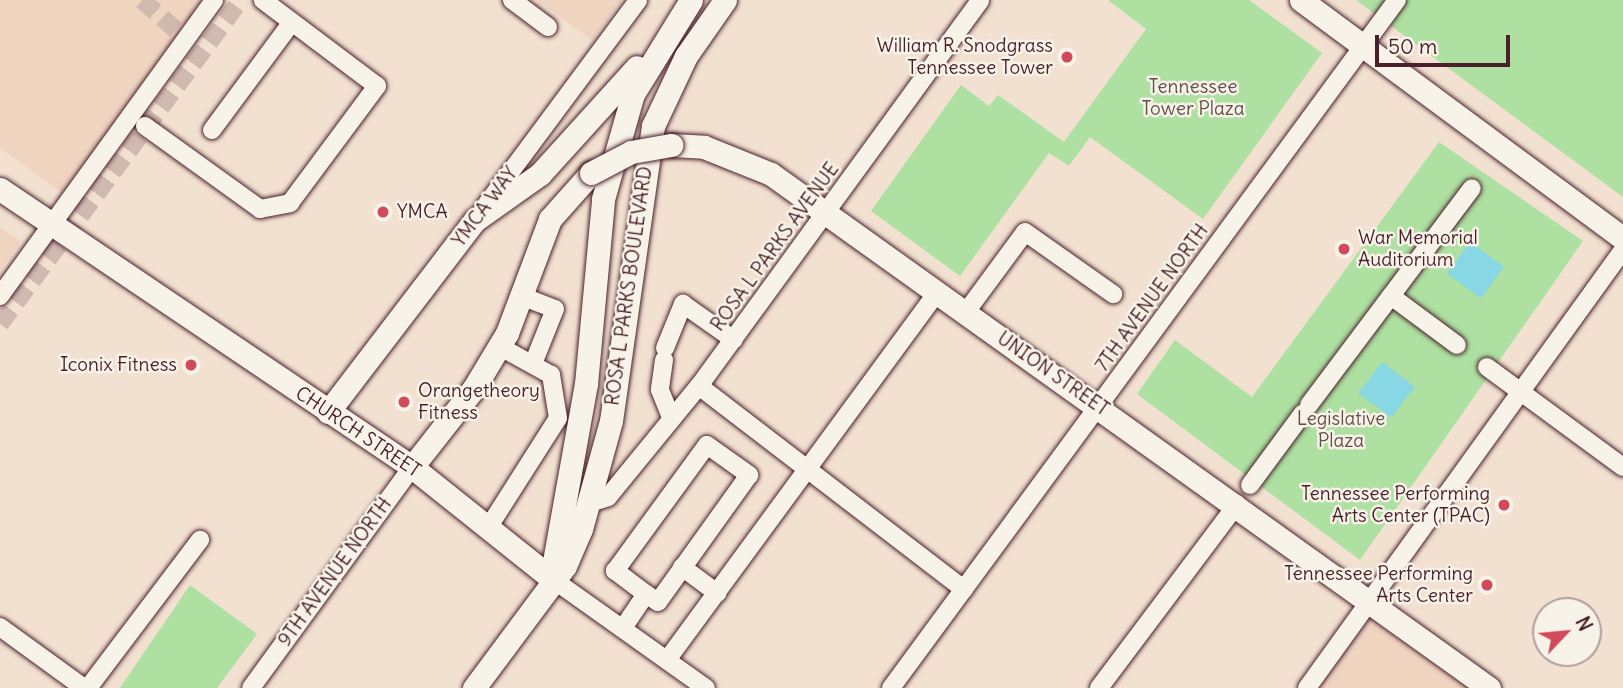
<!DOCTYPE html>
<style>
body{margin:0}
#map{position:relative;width:1623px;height:688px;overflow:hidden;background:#f2e1d0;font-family:Delius,sans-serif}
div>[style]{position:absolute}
.built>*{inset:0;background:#efd4c0}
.green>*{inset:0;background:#ade0a1}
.water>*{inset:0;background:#88d7e5;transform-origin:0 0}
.minor-tunnel>*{height:18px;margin-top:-9px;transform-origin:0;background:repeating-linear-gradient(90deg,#d0baaf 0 18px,transparent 0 27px)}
.roads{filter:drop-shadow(0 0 2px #4a1f2b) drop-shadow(0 0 2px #4a1f2b)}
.minor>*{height:18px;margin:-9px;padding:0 9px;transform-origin:9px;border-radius:9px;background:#f7f3e8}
.major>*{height:23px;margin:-11.5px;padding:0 11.5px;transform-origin:11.5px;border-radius:11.5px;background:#f7f3e8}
.bridges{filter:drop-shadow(0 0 2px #4a1f2b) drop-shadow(0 0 2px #4a1f2b)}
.major-bridge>*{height:23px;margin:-11.5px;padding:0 11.5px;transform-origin:11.5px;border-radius:11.5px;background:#f7f3e8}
.dots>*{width:19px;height:19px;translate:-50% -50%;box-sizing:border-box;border:4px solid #f7f3e8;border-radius:50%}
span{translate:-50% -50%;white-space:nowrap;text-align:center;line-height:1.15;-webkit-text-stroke:5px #f7f3e8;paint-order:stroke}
.poi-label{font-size:19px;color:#4a1f2b}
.right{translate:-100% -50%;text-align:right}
.left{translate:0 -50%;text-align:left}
.park-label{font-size:19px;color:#634f48}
.street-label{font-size:19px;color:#4a1f2b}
.north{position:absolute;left:1532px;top:597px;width:70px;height:70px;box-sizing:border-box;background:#f7f3e8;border:2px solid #b29e9c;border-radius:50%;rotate:64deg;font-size:19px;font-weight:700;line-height:28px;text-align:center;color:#4a1f2b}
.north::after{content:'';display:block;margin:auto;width:24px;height:32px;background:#d1495b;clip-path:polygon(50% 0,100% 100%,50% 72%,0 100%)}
.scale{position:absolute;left:1375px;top:35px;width:135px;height:32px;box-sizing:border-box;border:4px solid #4a1f2b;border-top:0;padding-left:9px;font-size:21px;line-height:24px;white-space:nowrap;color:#4a1f2b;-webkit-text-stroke:5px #f7f3e8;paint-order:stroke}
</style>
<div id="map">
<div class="built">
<i style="clip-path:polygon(0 0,223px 0,65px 195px,0 148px)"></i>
<i style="clip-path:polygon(537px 0,622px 0,592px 40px)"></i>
<i style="clip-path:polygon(0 228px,21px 241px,0 271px)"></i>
<i style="clip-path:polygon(1370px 616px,1469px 688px,1318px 688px)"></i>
</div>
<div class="green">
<i style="clip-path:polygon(1108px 0,1249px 0,1322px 53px,1203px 219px,1090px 137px,1069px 166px,1049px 153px,960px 276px,871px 211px,961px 85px,989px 106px,998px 95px,1064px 142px,1146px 29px)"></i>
<i style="clip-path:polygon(1356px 0,1623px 0,1623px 197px)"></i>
<i style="clip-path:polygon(1439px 142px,1583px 241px,1360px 560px,1137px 394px,1175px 340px,1252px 397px)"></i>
<i style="clip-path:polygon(190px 585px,257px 634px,217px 688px,120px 688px)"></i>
</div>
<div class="water">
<i style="left:1470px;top:242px;width:42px;height:39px;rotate:36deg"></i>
<i style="left:1382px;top:362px;width:41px;height:39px;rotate:37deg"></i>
</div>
<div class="minor-tunnel">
<i style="left:142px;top:0;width:45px;rotate:41.4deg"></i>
<i style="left:0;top:324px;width:404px;rotate:-53.4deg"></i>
</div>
<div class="roads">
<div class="minor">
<i style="left:512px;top:0;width:45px;rotate:36.9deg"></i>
<i style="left:145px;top:126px;width:142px;rotate:35.8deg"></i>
<i style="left:260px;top:209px;width:31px;rotate:-11deg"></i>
<i style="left:290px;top:203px;width:146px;rotate:-53.4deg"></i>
<i style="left:377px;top:86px;width:143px;rotate:-143deg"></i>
<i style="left:212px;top:130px;width:134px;rotate:-53.5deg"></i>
<i style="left:483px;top:209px;width:260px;rotate:-53.4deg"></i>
<i style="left:0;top:296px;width:365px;rotate:-54.1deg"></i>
<i style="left:521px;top:296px;width:36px;rotate:21deg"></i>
<i style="left:555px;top:309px;width:59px;rotate:111.8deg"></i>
<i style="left:1391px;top:296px;width:82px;rotate:36.6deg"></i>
<i style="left:966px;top:312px;width:99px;rotate:-53.6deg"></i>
<i style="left:1025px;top:232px;width:108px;rotate:35.2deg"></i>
<i style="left:665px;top:348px;width:48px;rotate:-67.8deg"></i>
<i style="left:683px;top:304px;width:62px;rotate:35.2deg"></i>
<i style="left:664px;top:360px;width:30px;rotate:98deg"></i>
<i style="left:660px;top:390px;width:27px;rotate:68deg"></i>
<i style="left:1487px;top:367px;width:169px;rotate:36.3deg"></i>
<i style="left:699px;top:386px;width:334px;rotate:37.5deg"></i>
<i style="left:1309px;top:405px;width:271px;rotate:-53.1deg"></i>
<i style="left:1250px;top:485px;width:89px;rotate:-53.6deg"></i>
<i style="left:590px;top:503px;width:19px;rotate:-18deg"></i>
<i style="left:608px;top:497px;width:144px;rotate:-50.7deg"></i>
<i style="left:699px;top:386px;width:477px;rotate:-53.9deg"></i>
<i style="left:488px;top:528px;width:130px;rotate:-57.5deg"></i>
<i style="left:558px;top:418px;width:44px;rotate:-99.2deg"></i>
<i style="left:551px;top:375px;width:60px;rotate:-150.9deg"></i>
<i style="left:682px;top:567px;width:44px;rotate:36.6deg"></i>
<i style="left:551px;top:578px;width:190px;rotate:35.4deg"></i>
<i style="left:0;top:627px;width:104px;rotate:36deg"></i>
<i style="left:623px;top:628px;width:41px;rotate:-55.9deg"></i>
<i style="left:646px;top:594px;width:39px;rotate:-143deg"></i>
<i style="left:615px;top:571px;width:156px;rotate:-53.9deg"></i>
<i style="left:707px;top:445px;width:52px;rotate:35.5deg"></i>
<i style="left:749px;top:475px;width:156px;rotate:125.6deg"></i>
<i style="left:658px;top:602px;width:14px;rotate:-146deg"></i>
<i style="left:667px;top:660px;width:456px;rotate:-53.7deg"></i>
<i style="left:88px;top:688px;width:186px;rotate:-52.9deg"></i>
<i style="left:251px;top:688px;width:273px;rotate:-53.9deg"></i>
<i style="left:891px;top:688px;width:854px;rotate:-53.67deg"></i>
<i style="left:1099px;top:688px;width:230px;rotate:-53.1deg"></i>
<i style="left:1307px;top:688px;width:540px;rotate:-54.19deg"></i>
</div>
<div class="major">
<i style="left:1301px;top:0;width:400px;rotate:36.5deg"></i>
<i style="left:671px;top:145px;width:33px;rotate:3deg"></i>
<i style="left:704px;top:147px;width:72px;rotate:21.9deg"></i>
<i style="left:771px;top:174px;width:883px;rotate:35.6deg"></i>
<i style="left:0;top:189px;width:497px;rotate:34deg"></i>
<i style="left:412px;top:467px;width:178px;rotate:38.6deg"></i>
<i style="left:328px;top:412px;width:242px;rotate:-52.6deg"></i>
<i style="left:475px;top:220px;width:80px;rotate:-35.3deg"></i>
<i style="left:540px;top:174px;width:144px;rotate:-47.8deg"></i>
<i style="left:412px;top:467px;width:100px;rotate:-51.9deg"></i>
<i style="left:474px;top:388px;width:64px;rotate:-59deg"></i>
<i style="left:507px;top:333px;width:122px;rotate:-69.3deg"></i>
<i style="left:550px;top:219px;width:62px;rotate:-48.3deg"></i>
<i style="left:551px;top:578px;width:197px;rotate:-79.8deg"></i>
<i style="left:586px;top:384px;width:186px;rotate:-84.7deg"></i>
<i style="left:603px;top:199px;width:109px;rotate:-74.1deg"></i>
<i style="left:633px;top:94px;width:110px;rotate:-58.3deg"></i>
<i style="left:474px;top:688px;width:152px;rotate:-53.3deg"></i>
<i style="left:565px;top:566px;width:40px;rotate:-66.6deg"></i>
<i style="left:581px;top:529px;width:112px;rotate:-74.5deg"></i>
<i style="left:611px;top:421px;width:298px;rotate:-81.9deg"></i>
<i style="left:653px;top:126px;width:77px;rotate:-64.8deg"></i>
<i style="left:686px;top:56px;width:68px;rotate:-55.1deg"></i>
</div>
</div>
<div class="bridges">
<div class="major-bridge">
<i style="left:591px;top:173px;width:45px;rotate:-27.7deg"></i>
<i style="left:631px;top:152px;width:41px;rotate:-9.9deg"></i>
</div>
</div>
<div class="dots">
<i style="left:1067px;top:57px;background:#d1495b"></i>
<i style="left:383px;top:212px;background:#d1495b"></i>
<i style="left:1344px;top:249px;background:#d1495b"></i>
<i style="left:191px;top:365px;background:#d1495b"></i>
<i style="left:404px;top:402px;background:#d1495b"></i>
<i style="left:1504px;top:505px;background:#d1495b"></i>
<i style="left:1487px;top:585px;background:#d1495b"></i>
</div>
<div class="poi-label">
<span class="right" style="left:1053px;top:57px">William R. Snodgrass<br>Tennessee Tower</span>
<span class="left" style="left:397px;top:212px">YMCA</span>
<span class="left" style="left:1358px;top:249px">War Memorial<br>Auditorium</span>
<span class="right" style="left:177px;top:365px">Iconix Fitness</span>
<span class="left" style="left:418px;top:402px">Orangetheory<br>Fitness</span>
<span class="right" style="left:1490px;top:505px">Tennessee Performing<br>Arts Center (TPAC)</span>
<span class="right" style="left:1473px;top:585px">Tennessee Performing<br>Arts Center</span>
</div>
<div class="park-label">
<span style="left:1193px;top:98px">Tennessee<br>Tower Plaza</span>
<span style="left:1341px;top:430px">Legislative<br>Plaza</span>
</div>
<div class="street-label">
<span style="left:485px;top:207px;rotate:-53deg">YMCA WAY</span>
<span style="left:775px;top:247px;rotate:-54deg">ROSA L PARKS AVENUE</span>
<span style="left:629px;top:286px;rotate:-82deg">ROSA L PARKS BOULEVARD</span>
<span style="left:1152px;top:298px;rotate:-54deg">7TH AVENUE NORTH</span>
<span style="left:1053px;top:374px;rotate:35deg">UNION STREET</span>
<span style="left:358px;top:432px;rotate:34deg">CHURCH STREET</span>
<span style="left:335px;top:572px;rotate:-54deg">9TH AVENUE NORTH</span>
</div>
<div class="north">N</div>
<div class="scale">50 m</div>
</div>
